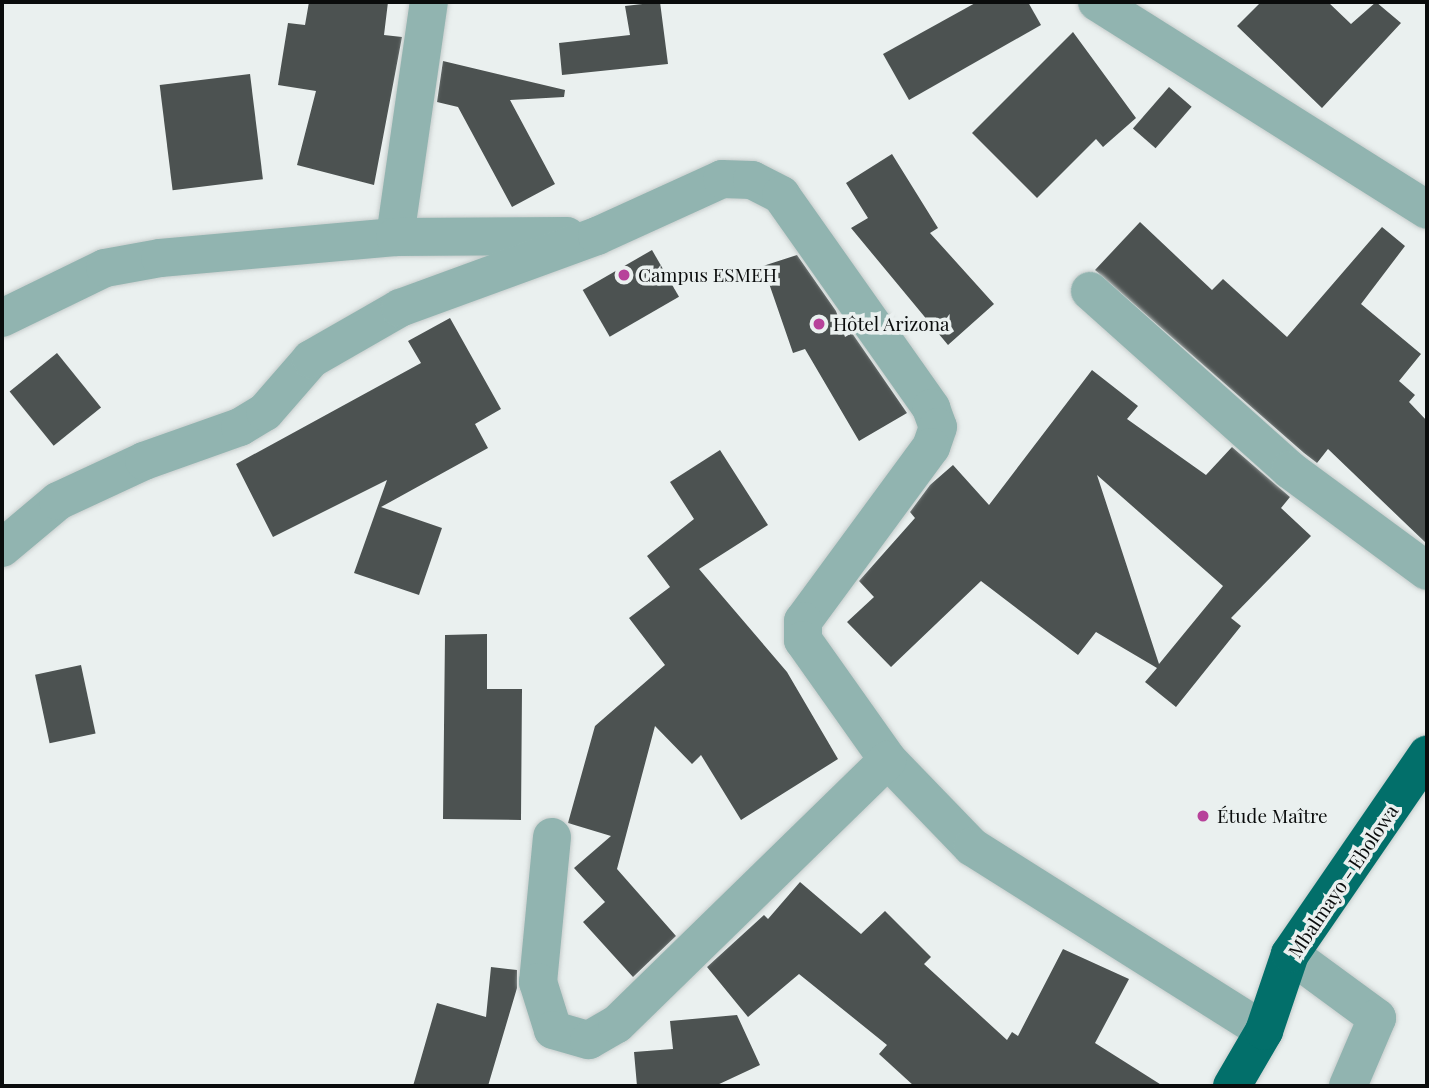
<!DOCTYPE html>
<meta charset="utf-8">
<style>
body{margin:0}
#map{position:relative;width:1429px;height:1088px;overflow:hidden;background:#eaf0ef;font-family:"Playfair Display",serif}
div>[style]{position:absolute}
.building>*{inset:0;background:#4c5251;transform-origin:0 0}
.roads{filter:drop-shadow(0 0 2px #c6cccb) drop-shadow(0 0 2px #c6cccb)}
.minor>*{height:38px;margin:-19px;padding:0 19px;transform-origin:19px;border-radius:19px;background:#91b4b0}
.highway>*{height:38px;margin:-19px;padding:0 19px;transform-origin:19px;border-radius:19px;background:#026f6a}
.dots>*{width:19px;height:19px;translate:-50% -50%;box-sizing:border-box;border:4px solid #eaf0ef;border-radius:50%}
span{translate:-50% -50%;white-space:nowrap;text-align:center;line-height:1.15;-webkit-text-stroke:7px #eaf0ef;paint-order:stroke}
.poi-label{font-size:19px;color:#0a0c0c}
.left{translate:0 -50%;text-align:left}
.street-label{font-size:19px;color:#0a0c0c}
.frame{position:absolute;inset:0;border:4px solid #0a0c0c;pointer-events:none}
</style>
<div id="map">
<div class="building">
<i style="clip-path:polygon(309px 2px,388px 2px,384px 35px,402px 37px,374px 185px,297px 165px,316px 91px,278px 85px,288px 23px,305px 25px)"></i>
<i style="clip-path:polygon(660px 2px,668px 64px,562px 75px,559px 43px,630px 35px,625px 6px)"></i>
<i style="clip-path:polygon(977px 2px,1028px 2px,1041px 25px,909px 100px,883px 54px)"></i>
<i style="clip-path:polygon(1261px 2px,1328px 2px,1351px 24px,1376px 2px,1401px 23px,1322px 108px,1237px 26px)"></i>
<i style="clip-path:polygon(1073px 32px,1136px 118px,1103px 147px,1096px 139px,1037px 198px,972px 133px)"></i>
<i style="clip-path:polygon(443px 61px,565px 90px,564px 97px,510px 100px,555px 184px,512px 207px,458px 107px,437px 102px)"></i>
<i style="left:250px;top:74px;width:106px;height:91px;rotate:83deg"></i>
<i style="left:1169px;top:87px;width:30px;height:55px;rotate:41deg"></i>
<i style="clip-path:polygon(892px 154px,938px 228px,930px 233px,994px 304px,948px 345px,851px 228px,868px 218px,846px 183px)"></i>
<i style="clip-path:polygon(1140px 222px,1212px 290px,1223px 279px,1287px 337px,1382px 227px,1405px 246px,1361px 304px,1421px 354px,1399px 381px,1415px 395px,1409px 402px,1427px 421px,1427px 544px,1328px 449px,1317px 463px,1304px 453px,1095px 270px)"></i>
<i style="left:652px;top:250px;width:54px;height:80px;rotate:60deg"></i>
<i style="clip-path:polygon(797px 255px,836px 311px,845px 337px,852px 333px,907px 413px,859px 441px,805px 349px,793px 353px,763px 266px)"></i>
<i style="clip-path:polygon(450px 318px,501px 409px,475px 424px,488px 448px,381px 507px,442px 528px,419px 595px,354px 573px,387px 480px,273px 537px,236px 464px,421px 363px,408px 341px)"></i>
<i style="left:57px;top:353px;width:70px;height:61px;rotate:51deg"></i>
<i style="clip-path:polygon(evenodd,1092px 370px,1138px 406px,1127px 419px,1206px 475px,1232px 447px,1290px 497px,1281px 508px,1311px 536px,1231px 618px,1241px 626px,1176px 707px,1145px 682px,1157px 668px,1096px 632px,1078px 655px,981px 581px,891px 667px,847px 622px,874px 597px,859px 581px,915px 518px,910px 512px,930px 485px,953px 465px,989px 505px,1092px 370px,1097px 475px,1223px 586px,1159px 664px,1097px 475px)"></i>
<i style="clip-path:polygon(720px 450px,768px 525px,699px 569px,787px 672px,838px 759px,741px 820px,701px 755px,692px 764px,655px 726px,617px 869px,676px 936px,633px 977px,583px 922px,605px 902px,574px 868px,611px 836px,568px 823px,595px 726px,665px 665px,629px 618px,670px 587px,647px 556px,694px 519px,670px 482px)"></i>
<i style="clip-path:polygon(487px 634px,487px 689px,522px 689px,521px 820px,443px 819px,445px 635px)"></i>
<i style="left:81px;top:665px;width:70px;height:47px;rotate:78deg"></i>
<i style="clip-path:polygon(800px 882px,861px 934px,885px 911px,931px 957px,924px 964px,1007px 1040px,1012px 1032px,1018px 1036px,1063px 949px,1129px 979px,1095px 1043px,1163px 1086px,914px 1086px,879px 1054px,887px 1045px,799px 974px,748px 1017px,707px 967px,764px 915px,768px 919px)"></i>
<i style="clip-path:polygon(491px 967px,517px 970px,517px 988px,488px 1086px,413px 1086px,437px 1003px,486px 1017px)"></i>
<i style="clip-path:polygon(737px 1015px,760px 1065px,715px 1086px,637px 1086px,634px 1052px,673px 1049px,670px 1021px)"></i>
</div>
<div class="roads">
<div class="minor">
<i style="left:1097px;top:2px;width:390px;rotate:32.2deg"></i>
<i style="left:395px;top:237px;width:237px;rotate:-81.8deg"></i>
<i style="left:1090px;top:291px;width:268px;rotate:41.8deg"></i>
<i style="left:1290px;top:470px;width:170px;rotate:36.4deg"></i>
<i style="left:2px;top:318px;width:114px;rotate:-25.9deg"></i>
<i style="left:105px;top:268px;width:56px;rotate:-10.3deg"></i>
<i style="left:160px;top:258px;width:236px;rotate:-5.1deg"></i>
<i style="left:395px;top:237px;width:172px;rotate:-0.3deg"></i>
<i style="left:2px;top:548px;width:73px;rotate:-40deg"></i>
<i style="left:58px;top:501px;width:95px;rotate:-24.9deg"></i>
<i style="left:144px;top:461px;width:102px;rotate:-19.5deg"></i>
<i style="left:240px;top:427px;width:29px;rotate:-31deg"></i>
<i style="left:265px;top:412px;width:70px;rotate:-49deg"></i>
<i style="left:311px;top:359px;width:103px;rotate:-29.8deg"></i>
<i style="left:400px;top:308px;width:210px;rotate:-20.1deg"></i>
<i style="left:597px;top:236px;width:137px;rotate:-24.5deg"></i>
<i style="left:722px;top:179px;width:30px;rotate:2deg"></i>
<i style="left:752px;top:180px;width:33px;rotate:27deg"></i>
<i style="left:781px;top:195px;width:261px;rotate:54.8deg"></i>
<i style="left:931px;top:408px;width:20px;rotate:70deg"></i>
<i style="left:938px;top:427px;width:21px;rotate:109deg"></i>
<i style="left:931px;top:447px;width:216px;rotate:126.3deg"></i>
<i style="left:803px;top:621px;width:19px;rotate:90deg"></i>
<i style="left:803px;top:640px;width:147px;rotate:54.7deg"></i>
<i style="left:888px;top:760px;width:121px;rotate:46deg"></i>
<i style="left:972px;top:847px;width:345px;rotate:32.2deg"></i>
<i style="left:552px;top:837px;width:146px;rotate:95.5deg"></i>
<i style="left:538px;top:982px;width:50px;rotate:72.6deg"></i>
<i style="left:553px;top:1030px;width:37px;rotate:16deg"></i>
<i style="left:589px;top:1040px;width:32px;rotate:-30deg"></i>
<i style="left:617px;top:1024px;width:378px;rotate:-44.3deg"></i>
<i style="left:1290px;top:954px;width:108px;rotate:36.3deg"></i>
<i style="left:1377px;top:1018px;width:74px;rotate:113.1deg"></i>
</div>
<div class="highway">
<i style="left:1232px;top:1086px;width:64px;rotate:-59.8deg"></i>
<i style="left:1264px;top:1031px;width:81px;rotate:-71.3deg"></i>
<i style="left:1290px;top:954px;width:242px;rotate:-55.5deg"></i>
</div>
</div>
<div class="dots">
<i style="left:624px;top:275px;background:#b7429a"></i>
<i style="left:819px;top:324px;background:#b7429a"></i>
<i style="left:1203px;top:816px;background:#b7429a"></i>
</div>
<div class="poi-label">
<span class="left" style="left:638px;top:275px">Campus ESMEH</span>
<span class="left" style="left:833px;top:324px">Hôtel Arizona</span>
<span class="left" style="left:1217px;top:816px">Étude Maître</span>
</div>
<div class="street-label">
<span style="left:1343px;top:881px;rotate:-56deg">Mbalmayo - Ebolowa</span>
</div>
<div class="frame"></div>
</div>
